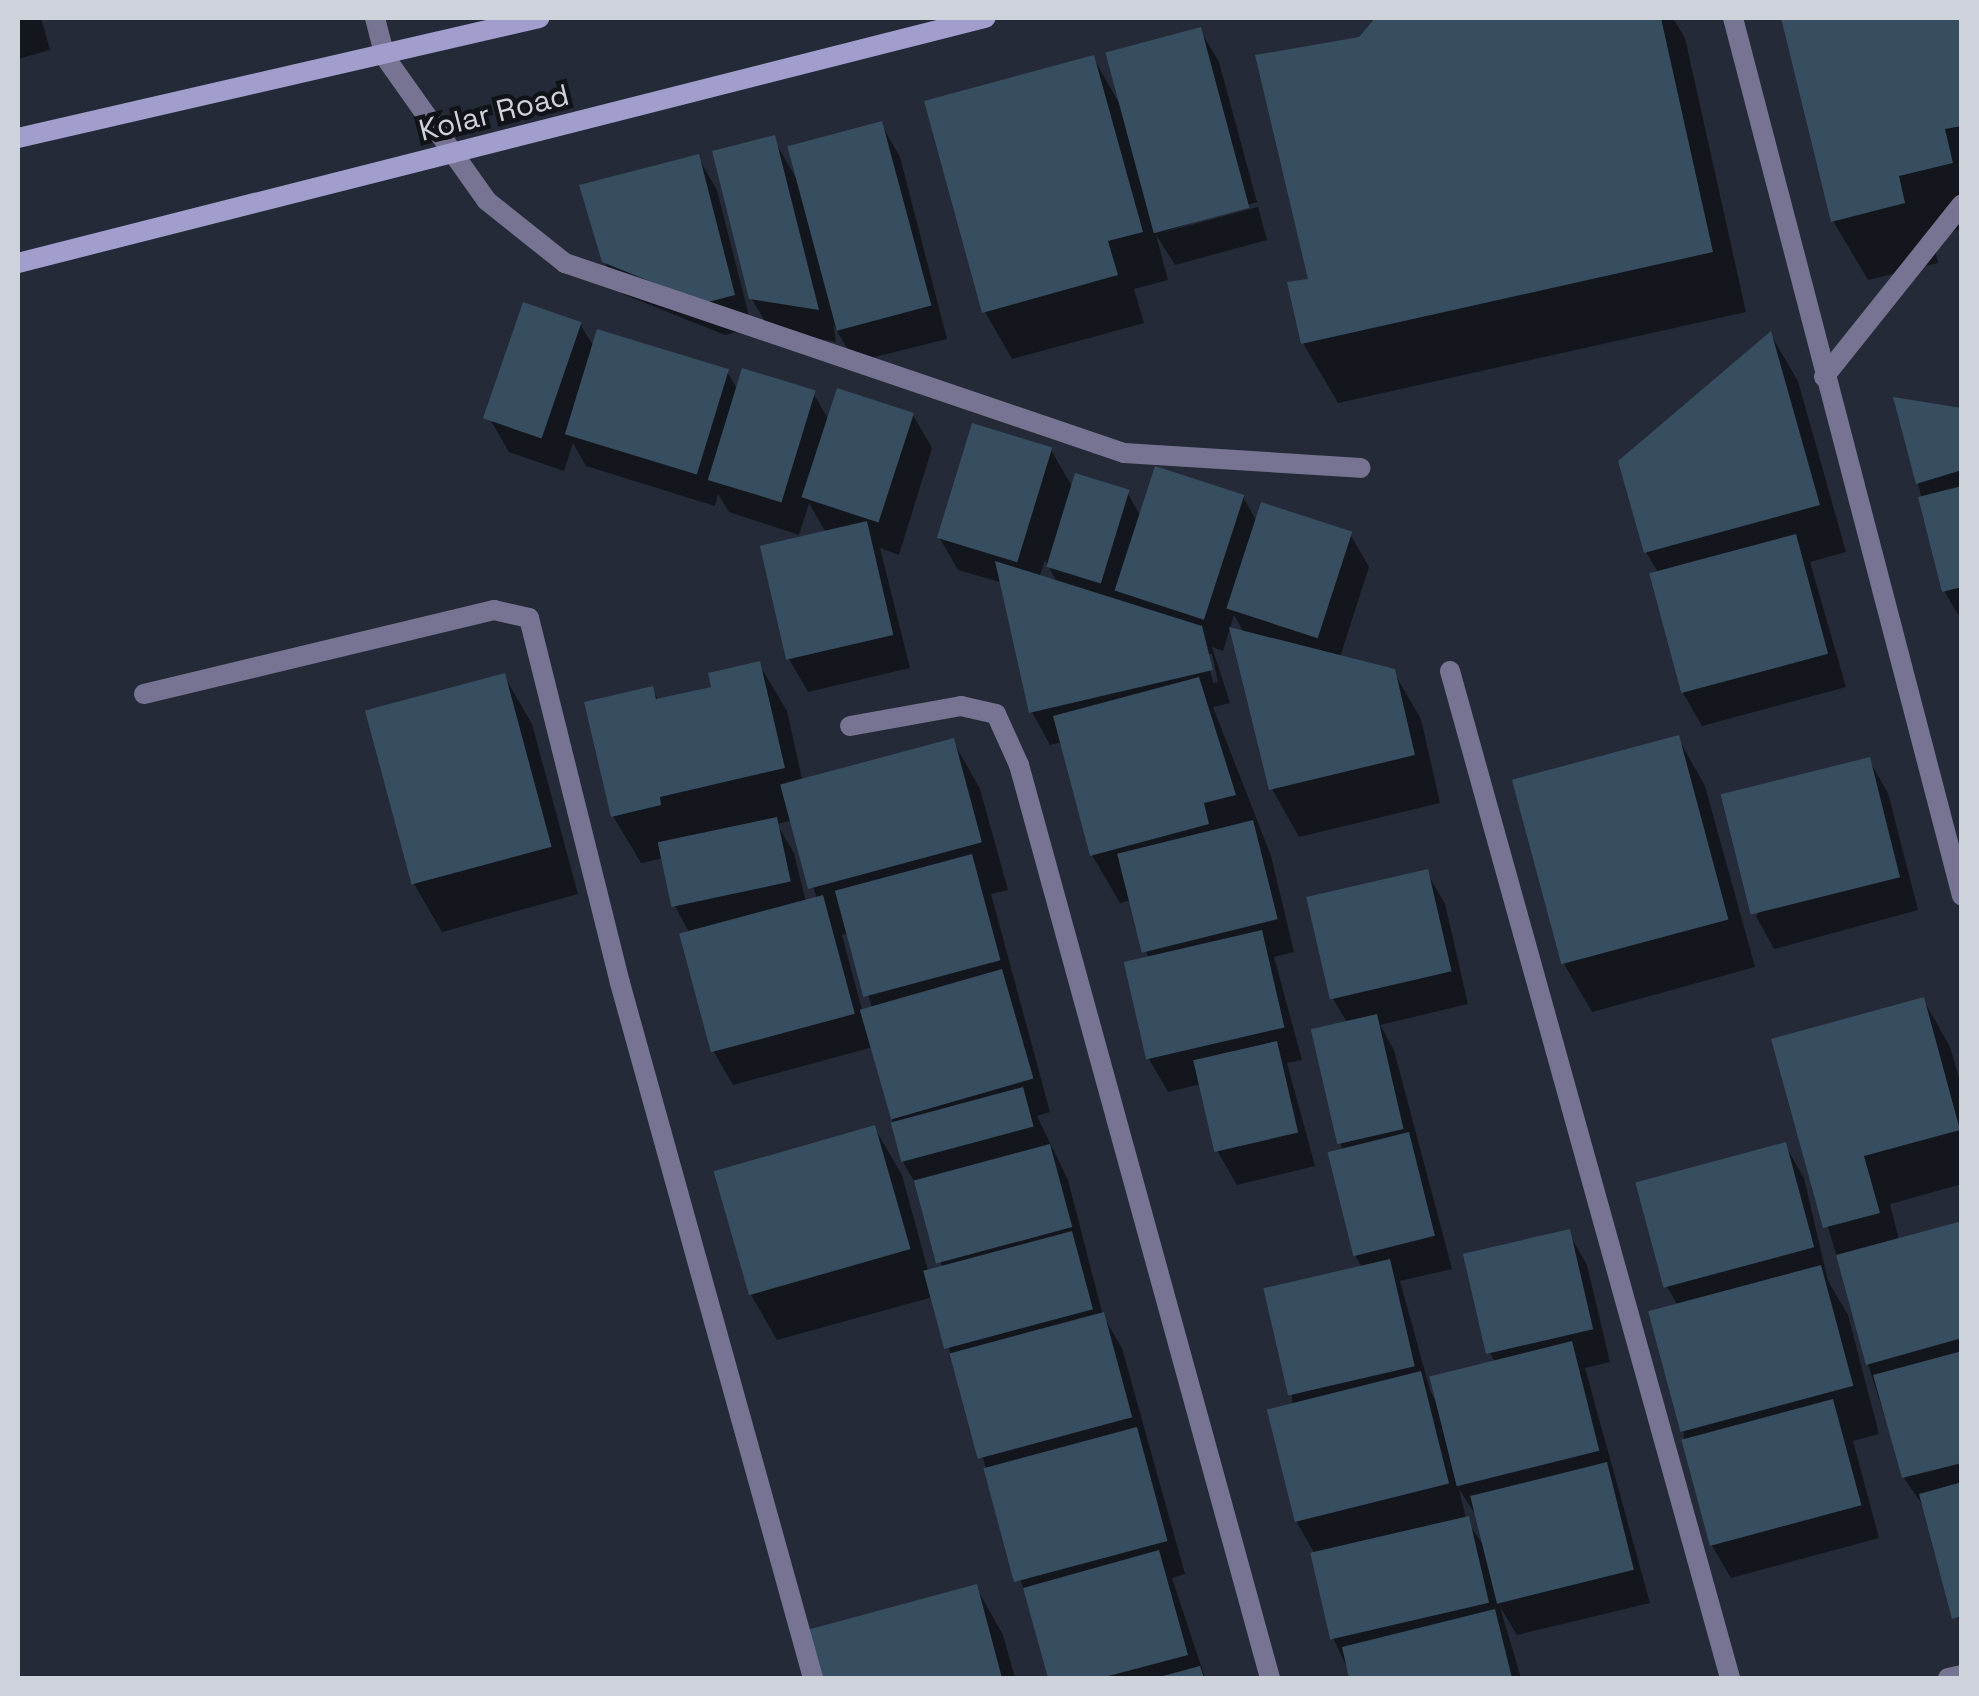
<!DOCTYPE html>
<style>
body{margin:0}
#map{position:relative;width:1979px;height:1696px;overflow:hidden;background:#242a37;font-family:"Space Grotesk",sans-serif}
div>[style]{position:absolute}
.shadow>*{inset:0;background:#0007}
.building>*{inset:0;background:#374d60;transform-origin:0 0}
.street>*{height:20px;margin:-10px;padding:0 10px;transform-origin:10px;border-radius:10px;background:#767492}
.secondary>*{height:20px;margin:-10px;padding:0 10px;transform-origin:10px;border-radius:10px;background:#a19dcd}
span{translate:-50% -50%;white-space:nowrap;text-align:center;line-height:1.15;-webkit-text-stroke:9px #101318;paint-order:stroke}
.street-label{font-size:30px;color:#ced2db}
.frame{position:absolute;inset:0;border:20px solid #ced2db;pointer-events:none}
</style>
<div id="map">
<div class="shadow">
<i style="clip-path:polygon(18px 18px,41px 18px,50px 50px,18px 59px)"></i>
<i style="clip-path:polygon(1380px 18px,1673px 18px,1685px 38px,1746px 312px,1338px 403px,1303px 343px,1360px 39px)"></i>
<i style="clip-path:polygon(1784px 18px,1962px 18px,1962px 229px,1932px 236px,1938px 263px,1868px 280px,1833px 221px)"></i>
<i style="clip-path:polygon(1200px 30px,1219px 62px,1257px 202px,1161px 233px,1258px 207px,1267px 240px,1175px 265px,1156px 235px,1168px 280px,1134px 289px,1144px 323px,1012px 359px,985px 312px,1093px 57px,1119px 103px)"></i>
<i style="clip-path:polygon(881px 124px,900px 157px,947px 339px,855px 362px,833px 324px,836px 342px,771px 331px,751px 298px,773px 138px,796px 178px)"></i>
<i style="clip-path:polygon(698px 157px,717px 190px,752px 328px,725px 335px,623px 294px,604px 261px)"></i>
<i style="clip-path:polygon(580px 324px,594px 347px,727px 372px,738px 390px,813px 393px,830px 422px,913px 415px,932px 448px,899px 555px,880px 548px,910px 668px,808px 692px,789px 659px,826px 533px,809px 503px,799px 535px,729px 512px,718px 494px,715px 506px,586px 466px,573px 443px,564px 471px,509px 452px,490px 419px)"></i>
<i style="clip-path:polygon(1771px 335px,1798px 381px,1846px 552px,1810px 562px,1846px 687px,1702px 726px,1683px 693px,1659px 574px,1646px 552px)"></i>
<i style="clip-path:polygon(1962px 411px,1962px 621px,1944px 591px,1918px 483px)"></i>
<i style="clip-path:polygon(evenodd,1051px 450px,1073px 488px,1127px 492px,1141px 517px,1243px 497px,1257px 522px,1350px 534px,1369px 567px,1340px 657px,1393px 671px,1421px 719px,1440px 803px,1299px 837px,1272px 789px,1244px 633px,1234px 615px,1223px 651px,1212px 647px,1230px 703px,1213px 707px,1271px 856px,1294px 952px,1274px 957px,1302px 1060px,1287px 1063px,1315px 1166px,1237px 1185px,1218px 1152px,1201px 1084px,1168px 1092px,1149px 1059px,1149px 961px,1131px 900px,1120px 903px,1092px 855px,1063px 742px,1050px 745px,1032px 712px,1003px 583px,958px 570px,939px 537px,1051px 450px,1045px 560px,1058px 584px,1039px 578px,1045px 560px,1051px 450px,1206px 654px,1212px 654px,1218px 682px,1213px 683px,1206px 654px)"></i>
<i style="clip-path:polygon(evenodd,759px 664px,787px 711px,803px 783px,953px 741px,980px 789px,1008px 890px,991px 894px,1050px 1112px,1037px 1116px,1068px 1180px,1103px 1316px,1122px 1348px,1185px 1574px,1172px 1578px,1205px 1678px,1051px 1678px,933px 1297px,777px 1340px,750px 1293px,874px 1127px,902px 1175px,929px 1274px,943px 1270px,918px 1188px,903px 1162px,873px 1047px,733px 1085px,714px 1052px,690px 934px,676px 908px,664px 858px,641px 863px,613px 816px,652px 689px,659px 701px,714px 689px,759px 664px,792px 820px,817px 899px,806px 902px,794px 853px,777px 824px,792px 820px,759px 664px,849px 933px,872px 1007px,862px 1010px,842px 935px,849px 933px)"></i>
<i style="clip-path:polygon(504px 676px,532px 724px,578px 894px,442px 932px,414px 884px)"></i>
<i style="clip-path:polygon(1678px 738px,1705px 786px,1755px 967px,1592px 1012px,1564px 964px)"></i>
<i style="clip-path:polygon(1869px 760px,1888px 793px,1918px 910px,1774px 949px,1756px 916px)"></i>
<i style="clip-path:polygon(evenodd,1426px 871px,1445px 904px,1468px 1004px,1380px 1025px,1394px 1050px,1452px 1269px,1400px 1281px,1430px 1390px,1436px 1402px,1495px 1362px,1490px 1353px,1568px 1232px,1587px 1265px,1610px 1362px,1585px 1368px,1650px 1603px,1517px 1635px,1500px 1607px,1521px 1678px,1352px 1678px,1334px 1640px,1316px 1556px,1296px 1521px,1292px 1395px,1362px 1268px,1355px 1255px,1341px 1143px,1348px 1024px,1333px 999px,1426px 871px,1459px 1489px,1477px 1517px,1483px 1545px,1466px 1519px,1459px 1489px)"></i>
<i style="clip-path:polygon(1923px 999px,1950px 1047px,1962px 1088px,1962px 1184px,1890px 1204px,1899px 1240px,1962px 1223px,1962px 1630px,1926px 1510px,1904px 1478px,1868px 1364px,1774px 1041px)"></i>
<i style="clip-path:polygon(1785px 1145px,1804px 1178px,1828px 1281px,1848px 1315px,1879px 1434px,1853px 1441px,1879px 1538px,1731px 1578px,1712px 1546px,1684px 1442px,1678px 1306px,1667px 1287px)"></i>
<i style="clip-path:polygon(976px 1587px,1003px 1635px,1015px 1678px,824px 1678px,811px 1632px)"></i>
</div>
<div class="building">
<i style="clip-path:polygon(1375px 18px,1661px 18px,1713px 252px,1301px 344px,1287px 282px,1308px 279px,1255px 55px,1359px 37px)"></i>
<i style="clip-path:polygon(1781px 18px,1962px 18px,1962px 126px,1945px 129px,1953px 163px,1899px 176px,1905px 203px,1831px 222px)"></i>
<i style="left:1201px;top:27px;width:187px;height:99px;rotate:75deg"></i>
<i style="clip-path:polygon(1094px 55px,1143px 232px,1108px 241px,1118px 275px,982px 313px,924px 101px)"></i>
<i style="left:882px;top:121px;width:191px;height:98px;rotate:75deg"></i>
<i style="clip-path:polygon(775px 135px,819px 310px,749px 299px,712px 151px)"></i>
<i style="clip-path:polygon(699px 154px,735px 295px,704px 303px,602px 262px,579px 185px)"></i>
<i style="left:523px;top:302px;width:62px;height:123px;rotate:19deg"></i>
<i style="left:597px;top:329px;width:138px;height:110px;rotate:17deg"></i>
<i style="clip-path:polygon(1771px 331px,1820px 505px,1644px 553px,1618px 461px)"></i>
<i style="left:742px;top:368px;width:77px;height:117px;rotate:17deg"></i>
<i style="left:837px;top:388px;width:81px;height:115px;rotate:18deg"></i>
<i style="clip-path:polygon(1893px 397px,1962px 408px,1962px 470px,1916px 484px)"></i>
<i style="left:972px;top:423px;width:84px;height:120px;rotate:17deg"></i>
<i style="left:1155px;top:466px;width:94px;height:131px;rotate:18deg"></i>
<i style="left:1075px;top:473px;width:57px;height:98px;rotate:17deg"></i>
<i style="clip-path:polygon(1962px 486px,1962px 587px,1942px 592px,1918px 497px)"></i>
<i style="left:1261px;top:502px;width:96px;height:112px;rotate:18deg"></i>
<i style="left:867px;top:521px;width:117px;height:110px;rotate:77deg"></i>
<i style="left:1796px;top:534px;width:124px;height:152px;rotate:75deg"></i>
<i style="clip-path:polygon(995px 561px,1202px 626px,1213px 670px,1029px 713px)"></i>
<i style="clip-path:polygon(1229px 627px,1395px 669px,1415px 755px,1269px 790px)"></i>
<i style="clip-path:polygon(760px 661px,785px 768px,660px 797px,661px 805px,611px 817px,584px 702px,653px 686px,656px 699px,711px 687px,708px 673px)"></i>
<i style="left:505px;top:673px;width:180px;height:145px;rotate:75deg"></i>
<i style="clip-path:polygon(1199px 677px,1236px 795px,1204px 803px,1209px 824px,1090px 856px,1053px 716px)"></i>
<i style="left:1679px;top:735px;width:191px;height:173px;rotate:75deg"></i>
<i style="left:954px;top:738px;width:108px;height:180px;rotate:75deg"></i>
<i style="left:1870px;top:757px;width:124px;height:154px;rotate:76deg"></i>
<i style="left:777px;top:817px;width:66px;height:122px;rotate:78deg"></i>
<i style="left:1253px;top:820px;width:102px;height:140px;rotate:76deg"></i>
<i style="left:972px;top:854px;width:110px;height:142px;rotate:75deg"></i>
<i style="left:1428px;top:869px;width:105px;height:125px;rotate:77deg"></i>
<i style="left:823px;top:895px;width:123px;height:149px;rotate:75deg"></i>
<i style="left:1262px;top:930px;width:100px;height:142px;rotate:77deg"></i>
<i style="left:1002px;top:969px;width:114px;height:148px;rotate:74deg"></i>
<i style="clip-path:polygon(1924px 997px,1960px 1130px,1864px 1156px,1880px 1213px,1823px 1228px,1771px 1039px)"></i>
<i style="left:1377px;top:1014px;width:118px;height:68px;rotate:77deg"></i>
<i style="left:1277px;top:1041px;width:94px;height:86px;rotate:77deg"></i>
<i style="left:1023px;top:1087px;width:41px;height:137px;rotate:75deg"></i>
<i style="left:875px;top:1125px;width:129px;height:168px;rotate:74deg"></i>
<i style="left:1409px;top:1132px;width:107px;height:84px;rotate:76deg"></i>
<i style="left:1786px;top:1142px;width:109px;height:156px;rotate:75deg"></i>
<i style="left:1050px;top:1144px;width:86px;height:141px;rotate:75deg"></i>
<i style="clip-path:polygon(1962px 1221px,1962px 1338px,1866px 1365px,1836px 1255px)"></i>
<i style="left:1570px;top:1229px;width:103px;height:110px;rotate:77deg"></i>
<i style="left:1072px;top:1231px;width:81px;height:154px;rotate:75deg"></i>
<i style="left:1390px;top:1259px;width:110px;height:130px;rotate:77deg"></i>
<i style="left:1821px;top:1265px;width:125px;height:179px;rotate:75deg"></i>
<i style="left:1104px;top:1312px;width:109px;height:160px;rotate:75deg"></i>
<i style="left:1572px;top:1341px;width:113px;height:147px;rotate:76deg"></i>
<i style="clip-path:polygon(1962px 1351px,1962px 1463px,1902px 1478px,1873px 1375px)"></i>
<i style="left:1421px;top:1371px;width:116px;height:159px;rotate:76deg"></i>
<i style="left:1833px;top:1399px;width:110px;height:157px;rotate:75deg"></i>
<i style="left:1137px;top:1427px;width:118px;height:159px;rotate:75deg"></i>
<i style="left:1607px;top:1462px;width:111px;height:141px;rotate:76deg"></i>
<i style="clip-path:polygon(1962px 1482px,1962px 1616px,1952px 1619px,1919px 1494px)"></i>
<i style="left:1469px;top:1516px;width:89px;height:163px;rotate:77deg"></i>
<i style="clip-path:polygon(1159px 1550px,1188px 1655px,1101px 1678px,1048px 1678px,1023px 1588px)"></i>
<i style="clip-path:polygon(977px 1584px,1002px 1678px,821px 1678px,807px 1630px)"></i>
<i style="clip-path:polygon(1495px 1609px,1512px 1678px,1349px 1678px,1342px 1647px)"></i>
<i style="clip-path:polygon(1200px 1666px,1204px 1678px,1159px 1678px,1159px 1677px)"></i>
</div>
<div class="street">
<i style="left:375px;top:18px;width:40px;rotate:75.6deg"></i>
<i style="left:385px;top:57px;width:176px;rotate:54.7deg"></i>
<i style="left:487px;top:201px;width:100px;rotate:38.5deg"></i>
<i style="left:565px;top:263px;width:590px;rotate:18.77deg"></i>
<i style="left:1124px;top:453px;width:237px;rotate:3.6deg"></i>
<i style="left:1733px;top:18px;width:907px;rotate:75.38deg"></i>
<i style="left:1824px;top:377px;width:221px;rotate:-51.4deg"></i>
<i style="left:1450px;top:671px;width:1045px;rotate:74.46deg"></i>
<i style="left:144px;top:694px;width:360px;rotate:-13.5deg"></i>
<i style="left:494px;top:610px;width:36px;rotate:13deg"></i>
<i style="left:529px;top:618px;width:376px;rotate:76deg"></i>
<i style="left:620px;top:983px;width:721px;rotate:74.48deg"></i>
<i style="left:850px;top:726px;width:113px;rotate:-10.2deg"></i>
<i style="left:961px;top:706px;width:36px;rotate:13deg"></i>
<i style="left:996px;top:714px;width:56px;rotate:65.7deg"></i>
<i style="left:1019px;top:765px;width:947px;rotate:74.63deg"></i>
<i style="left:1948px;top:1678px;width:14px;rotate:-12deg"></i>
</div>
<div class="secondary">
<i style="left:18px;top:138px;width:535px;rotate:-12.97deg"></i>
<i style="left:18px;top:263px;width:998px;rotate:-14.22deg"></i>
</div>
<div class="street-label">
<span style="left:494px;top:113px;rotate:-14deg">Kolar Road</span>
</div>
<div class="frame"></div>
</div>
